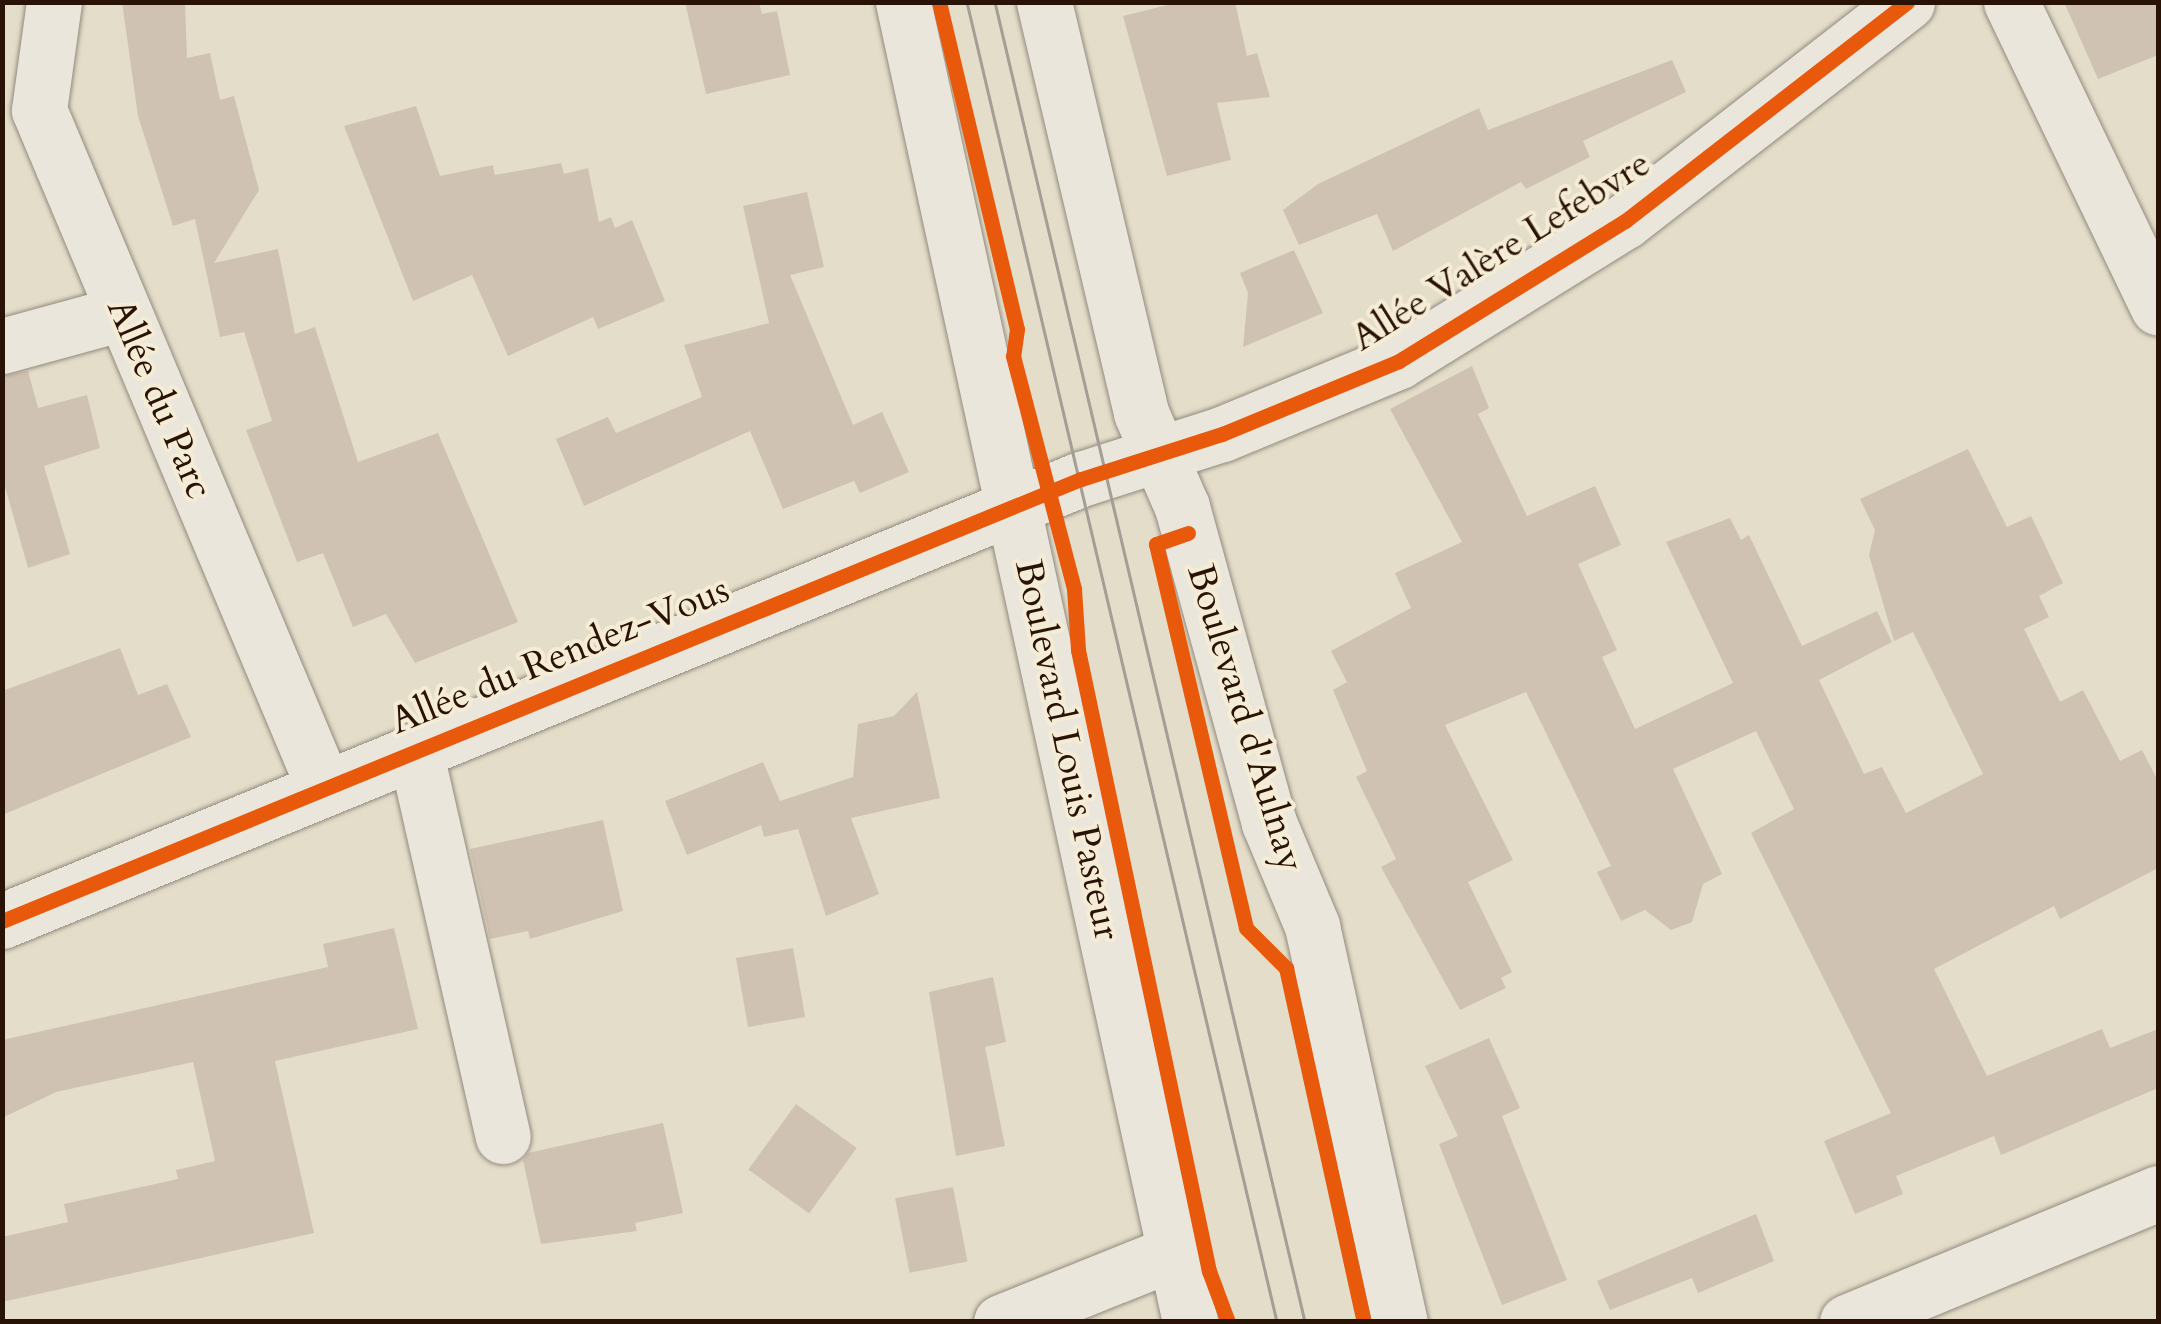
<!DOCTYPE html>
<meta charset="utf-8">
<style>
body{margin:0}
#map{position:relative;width:2161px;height:1324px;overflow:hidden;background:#e4ddc9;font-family:Cardo,serif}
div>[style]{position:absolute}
.building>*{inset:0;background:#d0c2b2;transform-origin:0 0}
.roads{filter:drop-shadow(0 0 2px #928a7e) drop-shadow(0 0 2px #928a7e)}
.minor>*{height:55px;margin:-27.5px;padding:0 27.5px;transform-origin:27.5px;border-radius:27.5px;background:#eae6dc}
.tram>*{height:2.5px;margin:-1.25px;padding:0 1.25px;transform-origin:1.25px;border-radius:1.25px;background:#a39e96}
.cycleway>*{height:15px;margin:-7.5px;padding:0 7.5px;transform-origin:7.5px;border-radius:7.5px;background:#e8590c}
span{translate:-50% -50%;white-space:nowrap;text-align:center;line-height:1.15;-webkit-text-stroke:8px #f5ecd5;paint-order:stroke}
.street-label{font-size:38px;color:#291206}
.frame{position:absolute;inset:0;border:5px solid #291206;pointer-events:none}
</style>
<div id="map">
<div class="building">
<i style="clip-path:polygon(122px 2px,185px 2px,187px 58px,210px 53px,220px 100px,234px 96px,259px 190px,214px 263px,278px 249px,295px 334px,315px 327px,358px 462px,438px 433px,518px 622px,415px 663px,386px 614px,353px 627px,323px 553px,297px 562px,246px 430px,272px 421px,244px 332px,220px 337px,195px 219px,173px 226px,138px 116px)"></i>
<i style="clip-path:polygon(685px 2px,759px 2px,762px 14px,777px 11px,790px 75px,706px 94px)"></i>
<i style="clip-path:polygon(1180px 2px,1235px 2px,1247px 56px,1257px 53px,1270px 97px,1217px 103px,1231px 160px,1167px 176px,1123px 16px)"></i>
<i style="clip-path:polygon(2064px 2px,2158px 2px,2158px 55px,2098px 79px)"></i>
<i style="clip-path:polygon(1672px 60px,1686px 92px,1583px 141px,1590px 157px,1526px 189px,1521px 182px,1393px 251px,1377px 214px,1299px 245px,1283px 210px,1318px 184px,1479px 108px,1488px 130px)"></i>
<i style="clip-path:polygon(416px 106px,440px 176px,493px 165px,495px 175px,561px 163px,564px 174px,588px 168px,599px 222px,611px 217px,615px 228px,632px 220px,665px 301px,598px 329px,593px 317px,508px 356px,472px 275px,413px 301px,344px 126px)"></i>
<i style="clip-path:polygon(807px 192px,824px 267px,790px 275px,853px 425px,882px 412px,909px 472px,860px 493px,854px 481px,783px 509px,750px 431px,584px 506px,556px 439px,608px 417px,616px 433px,702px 397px,684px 345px,769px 323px,743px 206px)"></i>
<i style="clip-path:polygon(1294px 250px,1323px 313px,1243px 347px,1248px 293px,1240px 273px)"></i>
<i style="clip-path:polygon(1472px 366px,1489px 408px,1478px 414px,1527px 516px,1595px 486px,1621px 545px,1578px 564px,1617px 650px,1602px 657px,1635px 729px,1733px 683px,1666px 542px,1730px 518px,1741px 540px,1749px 535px,1802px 646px,1877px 611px,1892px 642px,1819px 680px,1864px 774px,1882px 767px,1906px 813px,1983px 774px,1913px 632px,1894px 641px,1869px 555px,1875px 530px,1860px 499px,1968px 449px,2007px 527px,2031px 516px,2063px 583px,2039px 596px,2049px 617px,2024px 629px,2060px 702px,2083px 690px,2120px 761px,2142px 750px,2158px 781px,2158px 868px,2060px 919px,2054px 906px,1934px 969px,1987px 1076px,2102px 1029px,2110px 1048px,2158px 1029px,2158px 1088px,2001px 1155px,1994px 1136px,1896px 1176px,1903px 1194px,1855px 1214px,1824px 1141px,1891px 1113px,1751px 833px,1794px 809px,1756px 731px,1673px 769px,1722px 874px,1703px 884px,1692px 922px,1671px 930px,1645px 910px,1621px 921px,1597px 872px,1611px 866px,1526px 692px,1445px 725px,1513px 860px,1468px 882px,1512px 972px,1501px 978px,1506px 988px,1460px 1010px,1381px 867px,1396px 859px,1356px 777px,1367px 771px,1333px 690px,1347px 682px,1331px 651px,1411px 608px,1395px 573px,1462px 542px,1390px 409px)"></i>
<i style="clip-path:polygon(28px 371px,38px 408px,87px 395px,100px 448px,44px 466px,70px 554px,28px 568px,2px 476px,2px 376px)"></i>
<i style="clip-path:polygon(120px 648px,138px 695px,167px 684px,191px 737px,2px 815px,2px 691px)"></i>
<i style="clip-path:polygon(917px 692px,940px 798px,851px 818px,879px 894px,826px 916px,798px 829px,764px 837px,761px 825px,687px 855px,665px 801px,763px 762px,780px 801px,853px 777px,858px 724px,894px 716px)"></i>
<i style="clip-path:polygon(603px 820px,623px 911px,530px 939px,528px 931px,490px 939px,470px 849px)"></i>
<i style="clip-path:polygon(394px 928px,418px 1029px,275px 1061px,314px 1233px,2px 1302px,2px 1237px,68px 1222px,64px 1204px,178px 1179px,176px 1170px,215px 1161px,193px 1062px,56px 1092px,2px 1118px,2px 1040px,328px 967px,323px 944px)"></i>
<i style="left:793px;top:948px;width:70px;height:58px;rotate:80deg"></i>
<i style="clip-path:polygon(993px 977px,1006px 1042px,985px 1047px,1005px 1146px,956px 1156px,929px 992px)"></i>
<i style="clip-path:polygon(1489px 1038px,1520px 1108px,1502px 1116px,1567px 1280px,1502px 1305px,1439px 1144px,1458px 1136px,1425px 1066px)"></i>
<i style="left:796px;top:1104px;width:75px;height:81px;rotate:36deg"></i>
<i style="clip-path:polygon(663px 1123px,683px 1213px,635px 1223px,637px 1231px,541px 1244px,523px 1160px,528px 1153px)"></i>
<i style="left:953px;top:1187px;width:76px;height:59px;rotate:79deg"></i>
<i style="clip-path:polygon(1756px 1214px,1774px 1261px,1698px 1293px,1692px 1278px,1610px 1310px,1597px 1281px)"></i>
</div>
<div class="roads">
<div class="minor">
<i style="left:54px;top:2px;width:109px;rotate:97.9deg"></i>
<i style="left:39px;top:110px;width:735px;rotate:67.2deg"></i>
<i style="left:903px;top:2px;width:1351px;rotate:77.73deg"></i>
<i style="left:1044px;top:2px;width:422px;rotate:76.7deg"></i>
<i style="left:1141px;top:413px;width:103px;rotate:66.4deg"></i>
<i style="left:1182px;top:507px;width:328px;rotate:74.6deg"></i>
<i style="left:1269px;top:823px;width:112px;rotate:67.3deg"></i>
<i style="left:1312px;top:926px;width:406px;rotate:77.5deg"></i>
<i style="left:2011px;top:2px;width:339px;rotate:64.3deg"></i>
<i style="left:2px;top:346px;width:125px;rotate:-15.3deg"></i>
<i style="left:415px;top:750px;width:396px;rotate:77.2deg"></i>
<i style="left:2px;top:921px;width:1166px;rotate:-22.28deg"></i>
<i style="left:1081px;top:479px;width:148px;rotate:-17.7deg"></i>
<i style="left:1222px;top:434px;width:191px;rotate:-22.4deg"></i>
<i style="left:1399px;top:361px;width:266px;rotate:-31.8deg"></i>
<i style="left:1625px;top:221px;width:357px;rotate:-37.8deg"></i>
<i style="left:1001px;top:1322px;width:188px;rotate:-21.9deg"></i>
<i style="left:1847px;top:1322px;width:337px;rotate:-22.5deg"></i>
</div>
</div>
<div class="tram">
<i style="left:967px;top:2px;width:1356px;rotate:76.78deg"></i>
<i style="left:995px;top:2px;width:1356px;rotate:76.78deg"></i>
</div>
<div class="cycleway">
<i style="left:939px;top:2px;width:336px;rotate:76.6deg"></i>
<i style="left:1017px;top:329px;width:27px;rotate:98deg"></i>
<i style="left:1013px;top:356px;width:241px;rotate:75.3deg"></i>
<i style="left:1074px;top:589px;width:61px;rotate:86.2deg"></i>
<i style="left:1078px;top:650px;width:635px;rotate:78.09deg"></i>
<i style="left:1209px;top:1271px;width:54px;rotate:69.6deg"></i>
<i style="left:1188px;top:533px;width:34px;rotate:161deg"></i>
<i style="left:1156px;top:544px;width:394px;rotate:76.8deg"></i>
<i style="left:1246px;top:928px;width:57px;rotate:45deg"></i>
<i style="left:1286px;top:968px;width:362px;rotate:77.6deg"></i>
<i style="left:2px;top:921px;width:1166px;rotate:-22.28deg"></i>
<i style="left:1081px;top:479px;width:148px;rotate:-17.7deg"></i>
<i style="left:1222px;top:434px;width:191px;rotate:-22.4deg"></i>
<i style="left:1399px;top:361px;width:266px;rotate:-31.8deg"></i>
<i style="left:1625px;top:221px;width:357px;rotate:-37.8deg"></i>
</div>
<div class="street-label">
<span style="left:1501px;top:251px;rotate:-32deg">Allée Valère Lefebvre</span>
<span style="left:159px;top:399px;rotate:67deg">Allée du Parc</span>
<span style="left:560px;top:656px;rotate:-22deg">Allée du Rendez-Vous</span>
<span style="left:1245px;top:718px;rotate:73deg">Boulevard d'Aulnay</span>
<span style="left:1067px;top:750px;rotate:78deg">Boulevard Louis Pasteur</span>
</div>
<div class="frame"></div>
</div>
